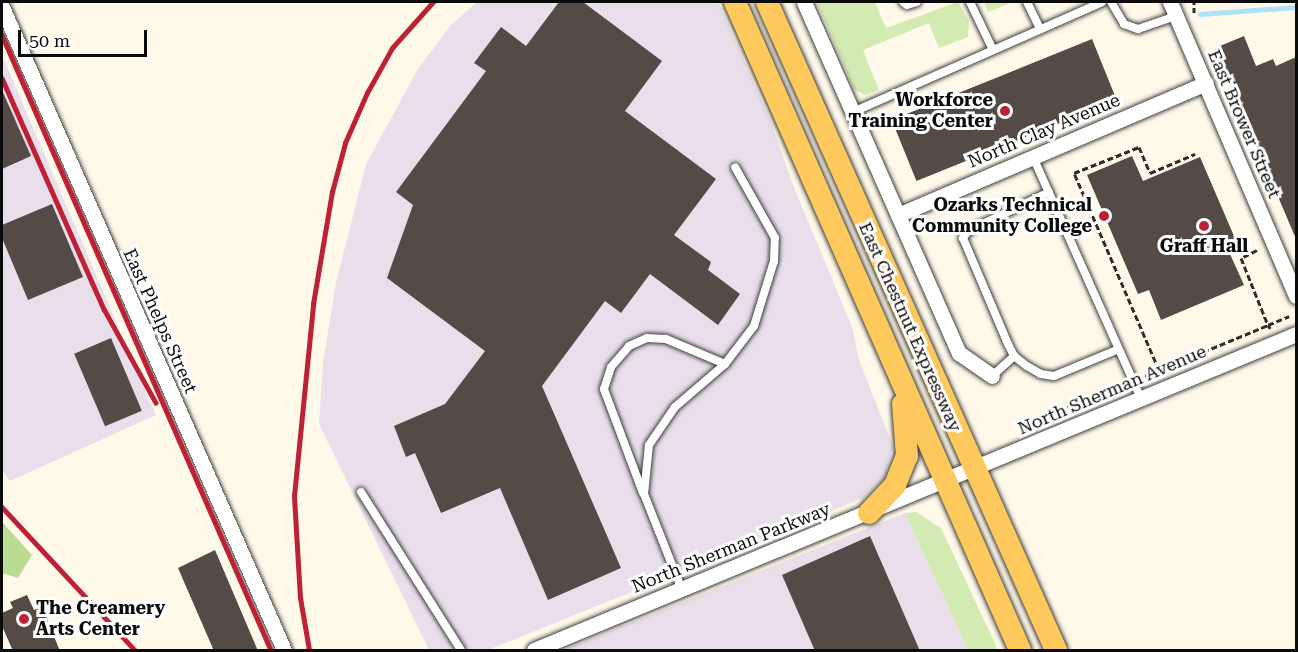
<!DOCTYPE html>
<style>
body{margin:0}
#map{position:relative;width:1298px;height:652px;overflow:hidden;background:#fff9e9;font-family:"Roboto Serif",serif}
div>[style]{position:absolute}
.industrial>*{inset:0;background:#e8dfeb}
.green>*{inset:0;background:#d4eab3}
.forest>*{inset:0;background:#b9db92}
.stream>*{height:5px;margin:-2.5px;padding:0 2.5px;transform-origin:2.5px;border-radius:2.5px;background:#ade2f8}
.building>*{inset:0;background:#544b47;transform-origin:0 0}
.path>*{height:3px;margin-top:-1.5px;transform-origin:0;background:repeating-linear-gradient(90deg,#2d2d2d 0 6px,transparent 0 9px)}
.roads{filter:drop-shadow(0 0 2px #3e3e3e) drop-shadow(0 0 2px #3e3e3e)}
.lane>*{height:8px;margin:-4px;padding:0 4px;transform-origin:4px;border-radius:4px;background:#fff}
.street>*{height:15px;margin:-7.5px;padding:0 7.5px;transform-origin:7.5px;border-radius:7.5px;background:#fff}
.primary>*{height:22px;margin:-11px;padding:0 11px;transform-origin:11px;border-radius:11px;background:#fdc85c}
.rail>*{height:4.5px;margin:-2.25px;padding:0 2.25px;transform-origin:2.25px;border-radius:2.25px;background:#be2035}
.dots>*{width:16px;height:16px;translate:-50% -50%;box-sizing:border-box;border:3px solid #fff;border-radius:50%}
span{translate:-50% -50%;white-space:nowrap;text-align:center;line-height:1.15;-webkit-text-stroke:6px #fff;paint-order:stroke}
.poi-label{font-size:18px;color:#0b0b0b;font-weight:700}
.right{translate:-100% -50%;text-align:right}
.left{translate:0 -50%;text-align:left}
.street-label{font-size:18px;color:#0b0b0b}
.frame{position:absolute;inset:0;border:3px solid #0b0b0b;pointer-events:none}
.scale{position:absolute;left:18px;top:30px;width:129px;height:27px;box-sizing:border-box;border:3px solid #0b0b0b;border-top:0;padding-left:8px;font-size:18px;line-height:21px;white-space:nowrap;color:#0b0b0b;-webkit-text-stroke:4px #fff;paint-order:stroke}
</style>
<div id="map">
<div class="industrial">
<i style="clip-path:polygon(477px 2px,718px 2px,771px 122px,793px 185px,852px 327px,859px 360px,893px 446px,885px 478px,863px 498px,488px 650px,429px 650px,319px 424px,323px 363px,336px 283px,366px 164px,418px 69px,451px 25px)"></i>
<i style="clip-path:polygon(2px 55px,156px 415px,10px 481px,2px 470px)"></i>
<i style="clip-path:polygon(905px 513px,968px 650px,563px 650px)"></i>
</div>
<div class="green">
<i style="clip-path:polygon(817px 2px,875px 2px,886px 28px,958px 2px,969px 21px,968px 37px,939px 48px,929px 23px,863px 50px,879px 90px,865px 95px,854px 89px)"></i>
<i style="clip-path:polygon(984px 2px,1013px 2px,988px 12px)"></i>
<i style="clip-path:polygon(916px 512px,941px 528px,998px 650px,968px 650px,905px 513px)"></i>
</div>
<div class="forest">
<i style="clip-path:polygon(2px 522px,32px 555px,18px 578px,2px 573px)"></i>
</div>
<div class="stream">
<i style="left:1200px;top:14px;width:96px;rotate:-4.2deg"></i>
</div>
<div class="building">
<i style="clip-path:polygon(559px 2px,583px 2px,662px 61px,625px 111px,716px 179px,674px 235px,711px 262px,708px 270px,740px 294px,718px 325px,650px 274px,621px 313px,605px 301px,542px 386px,621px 568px,548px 600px,500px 488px,441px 513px,415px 453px,406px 457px,394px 426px,445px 404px,485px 351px,387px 278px,413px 205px,396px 192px,486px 71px,474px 63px,501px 27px,526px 46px)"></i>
<i style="clip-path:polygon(1244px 36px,1256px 66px,1273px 59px,1276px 66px,1296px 57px,1296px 239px,1215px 48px)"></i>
<i style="left:1092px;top:39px;width:66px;height:216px;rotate:68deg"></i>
<i style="clip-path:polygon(2px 90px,31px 156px,2px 169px)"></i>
<i style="clip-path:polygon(1132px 156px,1143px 181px,1200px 157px,1240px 250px,1230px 254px,1244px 285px,1161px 320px,1149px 290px,1138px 294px,1087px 175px)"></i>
<i style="clip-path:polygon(52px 204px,83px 277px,28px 300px,2px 238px,2px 225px)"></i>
<i style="left:111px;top:338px;width:79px;height:40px;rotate:67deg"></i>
<i style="clip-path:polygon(870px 536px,920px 651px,815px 651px,782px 575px)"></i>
<i style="clip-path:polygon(215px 550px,258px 651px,214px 651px,178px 568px)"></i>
<i style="clip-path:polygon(27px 595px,34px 610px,42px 607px,60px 651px,13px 651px,2px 626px,2px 613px,13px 608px,10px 602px)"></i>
</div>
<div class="path">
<i style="left:1194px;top:13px;width:11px;rotate:-90deg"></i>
<i style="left:1257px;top:250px;width:18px;rotate:153deg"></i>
<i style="left:1241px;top:258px;width:72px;rotate:68.1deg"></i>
<i style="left:1268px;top:325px;width:23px;rotate:-23deg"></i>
<i style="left:1159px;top:370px;width:215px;rotate:-113.3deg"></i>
<i style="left:1074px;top:173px;width:70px;rotate:-21.8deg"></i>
<i style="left:1139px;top:147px;width:28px;rotate:67deg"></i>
<i style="left:1150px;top:173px;width:49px;rotate:-22.9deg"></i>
<i style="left:1145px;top:376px;width:133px;rotate:-22.5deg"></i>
<i style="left:1268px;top:325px;width:4px;rotate:56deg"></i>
<i style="left:1042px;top:417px;width:86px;rotate:-21.8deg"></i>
</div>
<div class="roads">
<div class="lane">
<i style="left:903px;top:2px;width:5px;rotate:37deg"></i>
<i style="left:907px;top:5px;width:10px;rotate:-17deg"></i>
<i style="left:970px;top:2px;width:53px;rotate:64.4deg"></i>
<i style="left:1027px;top:2px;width:30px;rotate:64deg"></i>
<i style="left:1111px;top:2px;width:26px;rotate:59deg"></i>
<i style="left:1124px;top:24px;width:15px;rotate:20deg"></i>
<i style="left:1138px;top:29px;width:40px;rotate:-18.9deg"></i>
<i style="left:853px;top:112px;width:272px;rotate:-23.8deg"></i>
<i style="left:1033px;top:157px;width:265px;rotate:65.9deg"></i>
<i style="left:1049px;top:192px;width:90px;rotate:154.3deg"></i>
<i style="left:968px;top:231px;width:9px;rotate:126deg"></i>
<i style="left:963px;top:238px;width:115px;rotate:67deg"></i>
<i style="left:1008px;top:344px;width:13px;rotate:63deg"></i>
<i style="left:1014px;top:356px;width:16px;rotate:38deg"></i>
<i style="left:1027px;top:366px;width:16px;rotate:30deg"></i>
<i style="left:1041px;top:374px;width:13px;rotate:9deg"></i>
<i style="left:1054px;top:376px;width:70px;rotate:-22.6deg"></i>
<i style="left:992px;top:376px;width:30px;rotate:-42deg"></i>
<i style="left:361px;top:492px;width:187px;rotate:57.7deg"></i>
<i style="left:643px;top:493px;width:111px;rotate:-110.6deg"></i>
<i style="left:604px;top:389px;width:23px;rotate:-72deg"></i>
<i style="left:611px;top:367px;width:28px;rotate:-49deg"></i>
<i style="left:629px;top:346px;width:20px;rotate:-24deg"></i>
<i style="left:647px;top:338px;width:19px;rotate:3deg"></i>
<i style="left:666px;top:339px;width:64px;rotate:23deg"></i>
<i style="left:682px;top:590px;width:103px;rotate:-111.6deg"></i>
<i style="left:644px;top:494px;width:49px;rotate:-84.2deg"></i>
<i style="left:649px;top:445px;width:46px;rotate:-55.6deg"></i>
<i style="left:675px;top:407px;width:66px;rotate:-40.7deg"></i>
<i style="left:725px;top:364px;width:48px;rotate:-52.7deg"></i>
<i style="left:754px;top:326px;width:68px;rotate:-72.9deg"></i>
<i style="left:774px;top:261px;width:23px;rotate:-88deg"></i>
<i style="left:775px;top:238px;width:81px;rotate:-119.4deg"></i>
</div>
<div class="street">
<i style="left:804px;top:2px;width:384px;rotate:66.2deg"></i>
<i style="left:959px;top:353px;width:40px;rotate:34.9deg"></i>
<i style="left:1170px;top:2px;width:320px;rotate:66.8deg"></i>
<i style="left:2px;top:7px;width:702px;rotate:66.32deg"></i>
<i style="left:898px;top:215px;width:335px;rotate:-23.2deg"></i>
<i style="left:534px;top:650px;width:825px;rotate:-22.52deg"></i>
</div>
<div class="primary">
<i style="left:735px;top:2px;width:708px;rotate:66.26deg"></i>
<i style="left:767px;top:2px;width:710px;rotate:65.96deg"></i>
<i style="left:869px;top:513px;width:38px;rotate:-47deg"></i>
<i style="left:895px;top:485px;width:31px;rotate:-68deg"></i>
<i style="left:907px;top:456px;width:52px;rotate:-94.4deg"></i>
</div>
</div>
<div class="rail">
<i style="left:2px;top:35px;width:671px;rotate:66.38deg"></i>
<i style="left:2px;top:78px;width:253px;rotate:66.2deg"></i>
<i style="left:104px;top:309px;width:107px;rotate:61deg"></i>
<i style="left:2px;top:507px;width:195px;rotate:47.1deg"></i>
<i style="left:309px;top:650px;width:53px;rotate:-99.8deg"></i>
<i style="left:300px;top:598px;width:102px;rotate:-93.4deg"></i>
<i style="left:294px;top:496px;width:193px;rotate:-84.3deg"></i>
<i style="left:313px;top:304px;width:114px;rotate:-80.4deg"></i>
<i style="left:332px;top:192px;width:51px;rotate:-75.1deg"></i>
<i style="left:345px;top:143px;width:55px;rotate:-66.3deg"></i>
<i style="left:367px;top:93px;width:51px;rotate:-60.9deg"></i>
<i style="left:392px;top:48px;width:62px;rotate:-48.3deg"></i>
</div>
<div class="dots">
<i style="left:1005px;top:111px;background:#be2035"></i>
<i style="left:1104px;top:216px;background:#be2035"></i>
<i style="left:1204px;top:226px;background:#be2035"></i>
<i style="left:24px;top:619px;background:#be2035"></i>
</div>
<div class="poi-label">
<span class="right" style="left:993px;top:111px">Workforce<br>Training Center</span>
<span class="right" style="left:1092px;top:216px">Ozarks Technical<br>Community College</span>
<span style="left:1204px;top:246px">Graff Hall</span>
<span class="left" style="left:36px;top:619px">The Creamery<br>Arts Center</span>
</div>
<div class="street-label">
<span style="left:1244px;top:124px;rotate:67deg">East Brower Street</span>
<span style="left:1044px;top:131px;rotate:-23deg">North Clay Avenue</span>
<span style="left:160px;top:321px;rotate:66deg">East Phelps Street</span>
<span style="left:910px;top:327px;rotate:66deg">East Chestnut Expressway</span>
<span style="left:1112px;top:390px;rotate:-23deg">North Sherman Avenue</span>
<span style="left:731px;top:548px;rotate:-22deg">North Sherman Parkway</span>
</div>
<div class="frame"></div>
<div class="scale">50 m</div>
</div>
